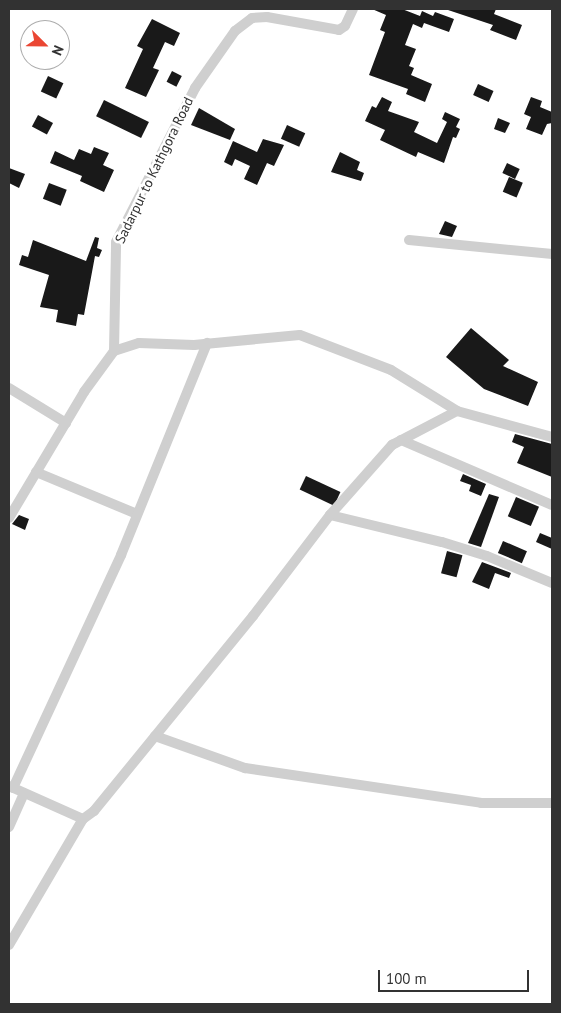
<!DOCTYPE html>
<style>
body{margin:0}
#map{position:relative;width:561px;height:1013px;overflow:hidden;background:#fff;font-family:"PT Sans",sans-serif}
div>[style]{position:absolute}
.building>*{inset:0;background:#191919;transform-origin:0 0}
.minor>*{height:10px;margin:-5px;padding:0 5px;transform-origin:5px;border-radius:5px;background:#cfcfcf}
span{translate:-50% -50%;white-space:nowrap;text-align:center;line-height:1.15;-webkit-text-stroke:5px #fff;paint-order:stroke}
.street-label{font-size:14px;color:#323232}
.frame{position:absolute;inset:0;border:10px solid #323232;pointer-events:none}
.north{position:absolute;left:20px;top:20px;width:50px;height:50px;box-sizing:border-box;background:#fff;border:1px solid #adadad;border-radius:50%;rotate:113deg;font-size:14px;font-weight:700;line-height:20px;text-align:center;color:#323232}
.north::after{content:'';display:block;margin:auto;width:18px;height:22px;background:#ea4633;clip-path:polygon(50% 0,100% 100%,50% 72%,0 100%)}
.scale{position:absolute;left:378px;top:970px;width:151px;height:22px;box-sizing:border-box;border:2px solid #323232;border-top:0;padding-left:6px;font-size:15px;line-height:18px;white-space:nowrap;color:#323232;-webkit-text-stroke:4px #fff;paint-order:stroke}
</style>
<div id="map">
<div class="building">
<i style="clip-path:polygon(372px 9px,402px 9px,420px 16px,422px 11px,433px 16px,435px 12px,454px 19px,449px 32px,424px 23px,422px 28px,413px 24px,405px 45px,416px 49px,409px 66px,414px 68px,411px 75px,432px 84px,425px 102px,406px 94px,408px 89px,369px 75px,385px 32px,380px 30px,386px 15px)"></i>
<i style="clip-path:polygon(445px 9px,496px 9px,494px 14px,522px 25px,516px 40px,490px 30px,493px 25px)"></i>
<i style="clip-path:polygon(152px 19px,180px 33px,174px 46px,165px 42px,153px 68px,159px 70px,146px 97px,125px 88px,143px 49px,137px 46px)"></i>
<i style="left:172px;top:71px;width:11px;height:12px;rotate:27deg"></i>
<i style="left:48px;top:76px;width:17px;height:17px;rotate:25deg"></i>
<i style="left:478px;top:84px;width:17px;height:12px;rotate:24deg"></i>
<i style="clip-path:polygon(382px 97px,392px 102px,388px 111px,419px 122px,414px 132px,437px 143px,447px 122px,442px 119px,445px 112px,460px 119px,456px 127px,460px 129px,456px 138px,453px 137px,444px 163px,418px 152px,416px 157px,380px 140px,385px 130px,365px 121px,372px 106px,376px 108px)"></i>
<i style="clip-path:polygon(531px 97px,542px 101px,540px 107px,552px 112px,552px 123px,547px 124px,542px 135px,526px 129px,531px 117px,524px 114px)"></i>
<i style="left:104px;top:100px;width:50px;height:18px;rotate:26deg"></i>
<i style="clip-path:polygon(199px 108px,235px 129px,230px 140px,191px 125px)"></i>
<i style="left:38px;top:115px;width:17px;height:13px;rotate:28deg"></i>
<i style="clip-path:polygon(498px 118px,510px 123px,505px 133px,494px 129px)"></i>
<i style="left:287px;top:125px;width:20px;height:15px;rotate:24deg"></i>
<i style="clip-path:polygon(263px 139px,284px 145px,274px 166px,267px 163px,257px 185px,244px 179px,250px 166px,235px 159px,232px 166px,224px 162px,233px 141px,257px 152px)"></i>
<i style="clip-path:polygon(94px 147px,109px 153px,103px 165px,114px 170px,104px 192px,80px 181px,82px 176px,50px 163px,55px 151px,74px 160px,79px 149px,91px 154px)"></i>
<i style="clip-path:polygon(340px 152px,360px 162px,357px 170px,364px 173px,361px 181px,331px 172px)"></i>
<i style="left:507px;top:163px;width:14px;height:11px;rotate:25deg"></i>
<i style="clip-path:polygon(9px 168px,25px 174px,19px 188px,9px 183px)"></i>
<i style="left:509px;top:177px;width:15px;height:16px;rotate:23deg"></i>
<i style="left:49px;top:183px;width:19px;height:17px;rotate:21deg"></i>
<i style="clip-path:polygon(445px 221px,457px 226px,452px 237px,439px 234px)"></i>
<i style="clip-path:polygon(95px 237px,99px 238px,97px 248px,102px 250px,99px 257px,95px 256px,84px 315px,78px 314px,76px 326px,56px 322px,58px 310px,40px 307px,49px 275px,19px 265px,22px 255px,28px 257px,33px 240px,86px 261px)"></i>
<i style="clip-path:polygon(471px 328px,509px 360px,503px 366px,538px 382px,528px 406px,484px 389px,446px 357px)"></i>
<i style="clip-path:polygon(515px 434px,552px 444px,552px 477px,517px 463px,524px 447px,512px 442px)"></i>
<i style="clip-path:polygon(463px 474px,486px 484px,481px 496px,469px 491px,471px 485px,460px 481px)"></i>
<i style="left:306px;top:476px;width:38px;height:15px;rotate:25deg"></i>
<i style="clip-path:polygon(489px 494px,499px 497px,481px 547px,468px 543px)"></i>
<i style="left:516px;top:497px;width:25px;height:21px;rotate:23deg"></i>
<i style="clip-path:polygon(19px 515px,29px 519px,25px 530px,12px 524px)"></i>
<i style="clip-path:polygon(540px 533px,552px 538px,552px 549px,536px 542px)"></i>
<i style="left:503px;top:541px;width:26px;height:13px;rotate:23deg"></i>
<i style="left:447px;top:551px;width:16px;height:23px;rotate:15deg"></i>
<i style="clip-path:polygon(482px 562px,511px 573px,509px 578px,495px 573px,489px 589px,472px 582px)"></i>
</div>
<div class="minor">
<i style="left:409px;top:240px;width:144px;rotate:5.6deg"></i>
<i style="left:114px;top:351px;width:26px;rotate:-18deg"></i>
<i style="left:139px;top:343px;width:55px;rotate:2.1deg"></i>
<i style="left:194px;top:345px;width:106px;rotate:-5.4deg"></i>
<i style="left:300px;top:335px;width:97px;rotate:21deg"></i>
<i style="left:391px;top:370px;width:78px;rotate:31.8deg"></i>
<i style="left:457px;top:411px;width:98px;rotate:15.3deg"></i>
<i style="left:9px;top:388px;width:67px;rotate:31.6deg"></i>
<i style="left:401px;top:440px;width:164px;rotate:23.3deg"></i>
<i style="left:36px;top:472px;width:109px;rotate:22.6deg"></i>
<i style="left:330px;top:515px;width:115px;rotate:13.6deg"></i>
<i style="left:442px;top:542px;width:47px;rotate:17.3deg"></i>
<i style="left:487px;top:556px;width:70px;rotate:22.6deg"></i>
<i style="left:9px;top:518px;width:147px;rotate:-59.2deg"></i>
<i style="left:84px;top:392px;width:51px;rotate:-53.8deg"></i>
<i style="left:114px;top:351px;width:109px;rotate:-88.9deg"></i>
<i style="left:116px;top:242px;width:173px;rotate:-62.8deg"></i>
<i style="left:195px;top:88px;width:70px;rotate:-54.9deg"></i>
<i style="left:235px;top:31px;width:21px;rotate:-37deg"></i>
<i style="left:252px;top:18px;width:15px;rotate:-4deg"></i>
<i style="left:267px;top:17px;width:73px;rotate:10.2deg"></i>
<i style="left:339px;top:30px;width:7px;rotate:-34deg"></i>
<i style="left:345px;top:26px;width:19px;rotate:-65deg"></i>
<i style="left:155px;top:736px;width:96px;rotate:19.6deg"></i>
<i style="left:245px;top:768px;width:239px;rotate:8.4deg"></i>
<i style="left:481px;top:803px;width:71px"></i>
<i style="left:9px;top:786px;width:81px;rotate:24deg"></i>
<i style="left:13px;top:788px;width:257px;rotate:-65.1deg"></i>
<i style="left:121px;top:555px;width:229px;rotate:-67.9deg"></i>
<i style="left:9px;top:827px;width:37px;rotate:-66deg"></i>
<i style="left:9px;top:945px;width:146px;rotate:-59.6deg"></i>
<i style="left:83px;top:819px;width:14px;rotate:-36deg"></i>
<i style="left:94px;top:811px;width:252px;rotate:-50.8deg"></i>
<i style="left:253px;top:616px;width:127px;rotate:-52.7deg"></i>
<i style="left:330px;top:515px;width:94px;rotate:-48.5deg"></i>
<i style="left:392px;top:445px;width:73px;rotate:-27.6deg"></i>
</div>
<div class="street-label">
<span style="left:154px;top:170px;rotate:-64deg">Sadarpur to Kathgora Road</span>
</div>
<div class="frame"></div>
<div class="north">N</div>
<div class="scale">100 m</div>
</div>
